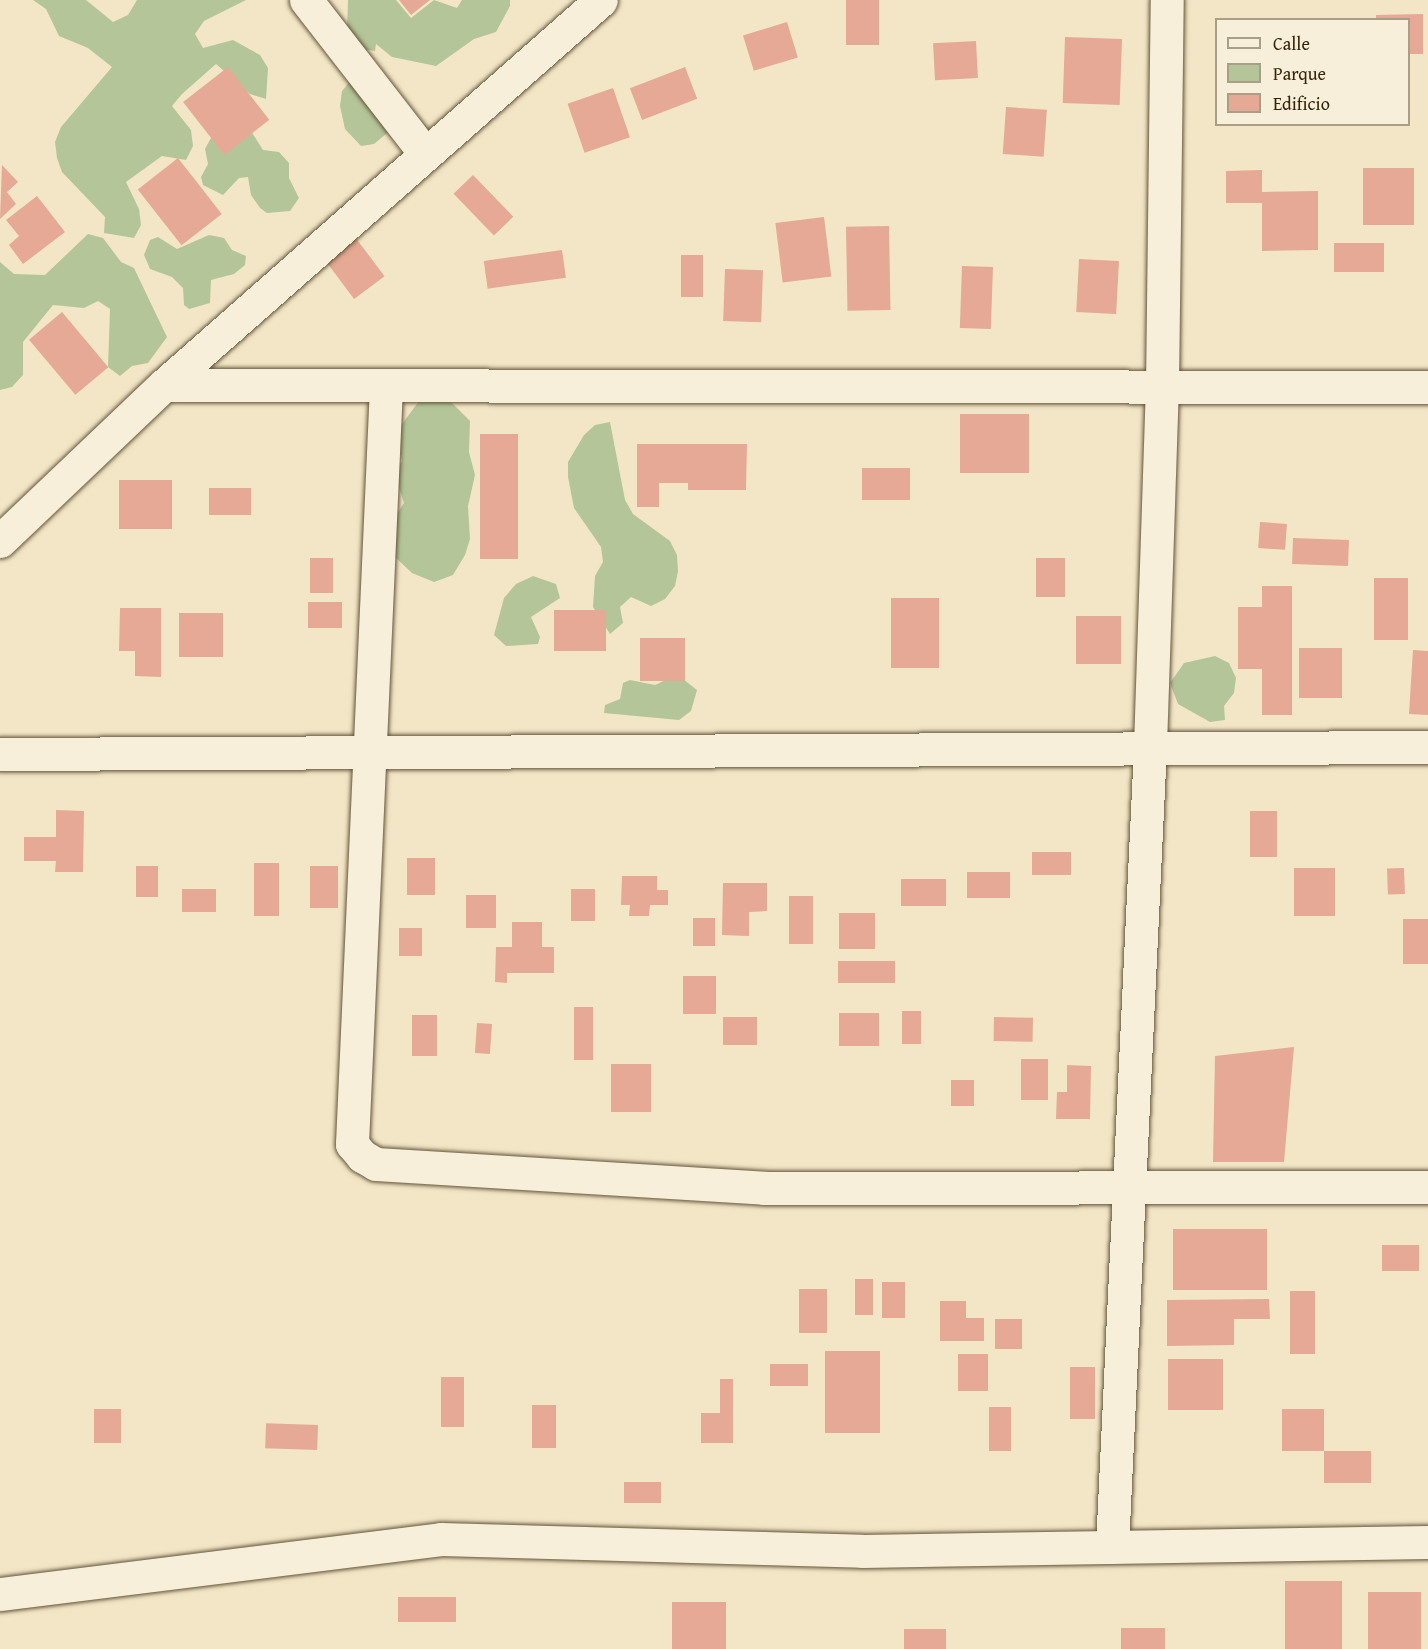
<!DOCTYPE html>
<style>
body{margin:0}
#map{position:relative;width:1428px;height:1649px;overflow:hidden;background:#f2e6c6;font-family:"Gentium Book Plus",serif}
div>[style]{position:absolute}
.green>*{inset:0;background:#b4c699}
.building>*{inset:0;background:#e5a995;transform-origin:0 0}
.roads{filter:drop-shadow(0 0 2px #645439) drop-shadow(0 0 2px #645439)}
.minor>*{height:33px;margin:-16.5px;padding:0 16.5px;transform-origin:16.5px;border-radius:16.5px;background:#f7efda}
span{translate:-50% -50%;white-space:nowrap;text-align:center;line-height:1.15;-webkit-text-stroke:5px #f7efda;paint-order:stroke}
.legend{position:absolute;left:1215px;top:18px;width:195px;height:108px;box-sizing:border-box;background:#f7efda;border:2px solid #a99e87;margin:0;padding:8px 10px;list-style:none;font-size:18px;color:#35240a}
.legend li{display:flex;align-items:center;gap:12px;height:30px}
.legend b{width:30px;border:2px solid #a99e87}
</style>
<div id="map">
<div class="green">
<i style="clip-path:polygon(33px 0,86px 0,113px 22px,128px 15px,137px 0,246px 0,204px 21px,195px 34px,203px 48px,233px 40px,260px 55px,268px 68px,266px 99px,250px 94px,216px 64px,182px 94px,172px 106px,191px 130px,193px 146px,186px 160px,162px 156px,126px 182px,139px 209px,141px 225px,134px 238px,104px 233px,105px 217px,62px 172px,57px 158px,55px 142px,61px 127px,112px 67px,88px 48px,59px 36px,46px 9px)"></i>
<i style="clip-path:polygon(348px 0,396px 0,411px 18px,434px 0,457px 8px,462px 0,510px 0,510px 6px,496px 32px,474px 39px,436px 66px,392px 57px,376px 44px,375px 51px,360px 49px,347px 31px)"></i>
<i style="clip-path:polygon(352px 79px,392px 129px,374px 144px,361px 146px,345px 129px,340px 106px,342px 91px)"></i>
<i style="clip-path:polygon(251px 131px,263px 150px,279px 152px,289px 163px,289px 178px,299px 198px,290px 211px,267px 213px,260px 208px,251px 195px,248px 177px,239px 178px,223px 195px,203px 185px,201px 177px,208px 164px,205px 149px,212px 136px)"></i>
<i style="clip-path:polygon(88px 234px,103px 238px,121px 262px,134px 268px,167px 337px,148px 363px,132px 366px,120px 376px,108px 367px,110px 309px,98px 301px,84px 308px,53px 305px,23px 342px,23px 375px,12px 387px,0 390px,0 262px,14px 274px,45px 275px)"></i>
<i style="clip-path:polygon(209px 235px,224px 238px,232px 250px,246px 256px,245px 265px,234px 274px,211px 280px,210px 303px,189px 309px,184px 305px,183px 288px,172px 277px,150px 269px,144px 255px,150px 240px,158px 237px,177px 249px)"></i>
<i style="clip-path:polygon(449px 400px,470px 421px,469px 452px,475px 475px,468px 506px,470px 539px,465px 555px,453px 575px,434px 582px,412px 573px,395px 557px,387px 529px,404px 503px,395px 475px,402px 461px,397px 431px,419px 401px)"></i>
<i style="clip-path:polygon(610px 422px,625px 500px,633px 514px,670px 541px,677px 555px,678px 571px,675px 586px,665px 599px,651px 606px,631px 597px,620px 607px,623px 623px,610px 634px,593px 607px,595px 576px,603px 562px,601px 547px,574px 508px,568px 477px,568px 462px,584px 435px,595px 425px)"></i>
<i style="clip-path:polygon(533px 576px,556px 584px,560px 598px,531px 617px,540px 637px,538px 644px,506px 646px,494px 635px,504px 598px,516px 584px)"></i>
<i style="clip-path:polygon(1215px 656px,1229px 663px,1236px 678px,1234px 693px,1224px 706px,1225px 720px,1210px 722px,1178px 704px,1170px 683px,1184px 663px)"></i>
<i style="clip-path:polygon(668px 679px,683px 679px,697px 690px,691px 711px,679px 720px,604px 713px,605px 705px,620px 699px,623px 683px,630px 680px,655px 685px)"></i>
</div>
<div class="building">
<i style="clip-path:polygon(399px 0,430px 0,411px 15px)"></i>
<i style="left:846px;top:0;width:33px;height:45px"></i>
<i style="clip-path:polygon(1423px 14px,1423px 54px,1408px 54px,1408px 20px,1376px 20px,1376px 15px)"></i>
<i style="left:787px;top:22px;width:37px;height:46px;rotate:73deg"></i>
<i style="left:1065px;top:37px;width:57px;height:66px;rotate:2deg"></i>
<i style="left:976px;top:41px;width:37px;height:43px;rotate:87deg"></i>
<i style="left:228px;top:67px;width:67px;height:57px;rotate:52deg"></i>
<i style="left:685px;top:67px;width:34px;height:59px;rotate:69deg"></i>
<i style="left:613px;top:88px;width:52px;height:48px;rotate:71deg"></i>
<i style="left:1006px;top:107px;width:41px;height:47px;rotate:4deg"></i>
<i style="left:178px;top:158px;width:71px;height:51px;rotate:52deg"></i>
<i style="clip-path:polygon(2px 165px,18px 182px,7px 192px,16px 204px,0 219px)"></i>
<i style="left:1363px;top:168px;width:51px;height:57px"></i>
<i style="clip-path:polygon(1262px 170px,1262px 192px,1318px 191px,1318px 250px,1262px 251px,1262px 203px,1226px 203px,1226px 171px)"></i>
<i style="left:473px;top:175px;width:58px;height:27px;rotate:46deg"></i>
<i style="clip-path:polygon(37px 196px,65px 232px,23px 264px,9px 245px,19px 236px,6px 220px)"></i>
<i style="left:824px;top:217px;width:60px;height:49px;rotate:83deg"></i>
<i style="left:889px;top:226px;width:84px;height:43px;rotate:89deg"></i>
<i style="left:355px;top:237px;width:49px;height:38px;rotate:53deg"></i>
<i style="left:1384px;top:243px;width:29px;height:50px;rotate:90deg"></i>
<i style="left:562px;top:250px;width:28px;height:79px;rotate:82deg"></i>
<i style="left:681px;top:255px;width:22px;height:42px"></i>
<i style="left:1079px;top:259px;width:40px;height:53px;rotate:3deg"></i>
<i style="left:962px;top:266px;width:31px;height:62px;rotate:2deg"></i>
<i style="left:725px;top:269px;width:38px;height:52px;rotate:2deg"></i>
<i style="left:62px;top:312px;width:72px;height:43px;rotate:50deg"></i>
<i style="left:960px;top:414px;width:69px;height:59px"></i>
<i style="left:480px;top:434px;width:38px;height:125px"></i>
<i style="clip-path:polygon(637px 444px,747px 444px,746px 490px,688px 490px,688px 483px,659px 483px,659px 507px,637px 507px)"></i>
<i style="left:862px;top:468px;width:48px;height:32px"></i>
<i style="left:119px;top:480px;width:53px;height:49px"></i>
<i style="left:209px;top:488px;width:42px;height:27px"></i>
<i style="left:1260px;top:522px;width:27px;height:26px;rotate:4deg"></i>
<i style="left:1293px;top:538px;width:56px;height:26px;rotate:2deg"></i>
<i style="left:310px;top:558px;width:23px;height:35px"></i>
<i style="left:1036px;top:558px;width:29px;height:39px"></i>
<i style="left:1374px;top:578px;width:34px;height:62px"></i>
<i style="clip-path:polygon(1262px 586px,1292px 586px,1292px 715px,1262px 715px,1262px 669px,1238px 669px,1238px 607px,1262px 607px)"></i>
<i style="left:891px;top:598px;width:48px;height:70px"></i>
<i style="left:308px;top:602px;width:34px;height:26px"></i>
<i style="clip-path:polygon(120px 608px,161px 608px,161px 677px,135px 676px,135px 651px,119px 651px)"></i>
<i style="left:554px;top:610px;width:52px;height:41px"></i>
<i style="left:179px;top:613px;width:44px;height:44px"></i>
<i style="left:1121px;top:616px;width:48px;height:45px;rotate:90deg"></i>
<i style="left:640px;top:638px;width:45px;height:43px"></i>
<i style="left:1299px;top:648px;width:43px;height:50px"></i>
<i style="clip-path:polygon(1413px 650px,1428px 651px,1428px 715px,1409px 714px)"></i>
<i style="clip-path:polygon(56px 810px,84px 811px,83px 872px,55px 872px,56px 861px,24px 861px,24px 837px,56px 837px)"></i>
<i style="left:1250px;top:811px;width:27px;height:46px"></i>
<i style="left:1032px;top:852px;width:39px;height:23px"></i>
<i style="left:407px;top:858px;width:28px;height:37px"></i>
<i style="left:279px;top:863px;width:53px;height:25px;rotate:90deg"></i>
<i style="left:136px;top:866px;width:22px;height:31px"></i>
<i style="left:310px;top:866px;width:28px;height:42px"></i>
<i style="left:1294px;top:868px;width:41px;height:48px"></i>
<i style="left:1404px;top:868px;width:26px;height:17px;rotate:88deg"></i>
<i style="left:967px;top:872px;width:43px;height:26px"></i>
<i style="clip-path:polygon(622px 876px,657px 876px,657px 890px,668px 890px,668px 905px,650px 905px,649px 916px,629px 916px,630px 905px,621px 905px)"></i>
<i style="left:901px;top:879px;width:45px;height:27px"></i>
<i style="clip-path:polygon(723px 883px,767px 883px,767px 911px,749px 912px,749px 936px,722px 935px)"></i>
<i style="left:182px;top:889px;width:34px;height:23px"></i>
<i style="left:571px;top:889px;width:24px;height:32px"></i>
<i style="left:466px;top:895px;width:30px;height:33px"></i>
<i style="left:789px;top:896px;width:24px;height:48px"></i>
<i style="left:839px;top:913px;width:36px;height:36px"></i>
<i style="left:693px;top:918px;width:22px;height:28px"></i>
<i style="left:1428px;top:919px;width:45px;height:25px;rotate:90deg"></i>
<i style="clip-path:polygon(512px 922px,542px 922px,542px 947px,554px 947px,554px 973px,507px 973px,507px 983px,495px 982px,496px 947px,512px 947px)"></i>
<i style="left:399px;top:928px;width:23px;height:28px"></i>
<i style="left:838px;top:961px;width:57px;height:22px"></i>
<i style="left:683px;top:976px;width:33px;height:38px"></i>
<i style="left:574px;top:1007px;width:19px;height:53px"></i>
<i style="left:902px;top:1011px;width:19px;height:33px"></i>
<i style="left:839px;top:1013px;width:40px;height:33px"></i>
<i style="left:412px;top:1015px;width:25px;height:41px"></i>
<i style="left:757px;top:1017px;width:28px;height:34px;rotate:90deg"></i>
<i style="left:994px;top:1017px;width:39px;height:24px;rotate:1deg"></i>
<i style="left:477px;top:1023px;width:15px;height:30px;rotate:4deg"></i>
<i style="clip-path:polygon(1294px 1047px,1284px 1162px,1213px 1162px,1215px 1056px)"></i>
<i style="left:1021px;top:1059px;width:27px;height:41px"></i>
<i style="left:611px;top:1064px;width:40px;height:48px"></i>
<i style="clip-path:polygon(1067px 1065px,1091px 1066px,1090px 1119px,1056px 1119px,1057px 1092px,1067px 1092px)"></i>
<i style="left:951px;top:1080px;width:23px;height:26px"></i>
<i style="left:1267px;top:1229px;width:61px;height:94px;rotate:90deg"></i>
<i style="left:1382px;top:1245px;width:37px;height:26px"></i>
<i style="left:855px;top:1279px;width:18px;height:36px"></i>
<i style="left:882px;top:1282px;width:23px;height:36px"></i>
<i style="left:799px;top:1289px;width:28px;height:44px"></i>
<i style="left:1290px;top:1291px;width:25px;height:63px"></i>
<i style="clip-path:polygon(1269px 1299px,1270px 1319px,1234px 1319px,1234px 1345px,1167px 1346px,1167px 1300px)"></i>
<i style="clip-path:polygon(940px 1301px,966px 1301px,966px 1318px,984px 1318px,984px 1341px,940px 1341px)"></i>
<i style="left:1022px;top:1319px;width:30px;height:27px;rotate:90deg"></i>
<i style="left:825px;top:1351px;width:55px;height:82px"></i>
<i style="left:958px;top:1354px;width:30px;height:37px"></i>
<i style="left:1223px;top:1359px;width:51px;height:55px;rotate:90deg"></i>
<i style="left:770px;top:1364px;width:38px;height:22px"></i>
<i style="left:1070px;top:1367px;width:25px;height:52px"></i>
<i style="left:441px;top:1377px;width:23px;height:50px"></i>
<i style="clip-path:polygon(720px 1379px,733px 1379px,733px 1443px,701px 1443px,701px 1413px,720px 1413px)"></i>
<i style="left:532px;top:1405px;width:24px;height:43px"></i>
<i style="left:989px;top:1407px;width:22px;height:44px"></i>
<i style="left:94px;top:1409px;width:27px;height:34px"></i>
<i style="left:1324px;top:1409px;width:42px;height:42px;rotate:90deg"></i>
<i style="left:318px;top:1425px;width:25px;height:52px;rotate:92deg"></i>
<i style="left:1324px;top:1451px;width:47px;height:32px"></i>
<i style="left:624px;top:1482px;width:37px;height:21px"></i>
<i style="left:1285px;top:1581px;width:57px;height:68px"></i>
<i style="left:1368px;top:1592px;width:53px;height:57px"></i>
<i style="left:398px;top:1597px;width:58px;height:25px"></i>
<i style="left:672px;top:1602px;width:54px;height:47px"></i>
<i style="left:1121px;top:1628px;width:44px;height:21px"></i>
<i style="left:904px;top:1629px;width:42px;height:20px"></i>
</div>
<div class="roads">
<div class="minor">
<i style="left:306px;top:0;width:192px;rotate:52.2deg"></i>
<i style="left:164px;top:385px;width:1264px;rotate:0.09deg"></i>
<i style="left:386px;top:386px;width:759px;rotate:92.57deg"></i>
<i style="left:352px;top:1144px;width:16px;rotate:50deg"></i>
<i style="left:362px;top:1156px;width:16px;rotate:30deg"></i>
<i style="left:376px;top:1164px;width:389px;rotate:3.5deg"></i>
<i style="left:764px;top:1188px;width:664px;rotate:-0.09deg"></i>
<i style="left:0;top:541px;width:226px;rotate:-43.6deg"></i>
<i style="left:164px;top:385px;width:582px;rotate:-41.38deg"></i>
<i style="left:0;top:754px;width:1428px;rotate:-0.28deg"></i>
<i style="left:1112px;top:1547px;width:802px;rotate:-87.28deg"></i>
<i style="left:1150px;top:746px;width:359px;rotate:-88.1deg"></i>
<i style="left:1162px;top:387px;width:387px;rotate:-89.3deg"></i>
<i style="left:0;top:1594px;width:444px;rotate:-7.1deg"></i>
<i style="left:441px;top:1539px;width:421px;rotate:1.6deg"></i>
<i style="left:862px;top:1551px;width:566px;rotate:-0.91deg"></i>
</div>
</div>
<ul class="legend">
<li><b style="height:8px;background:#f7efda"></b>Calle</li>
<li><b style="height:16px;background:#b4c699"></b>Parque</li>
<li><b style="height:16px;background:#e5a995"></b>Edificio</li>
</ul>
</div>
